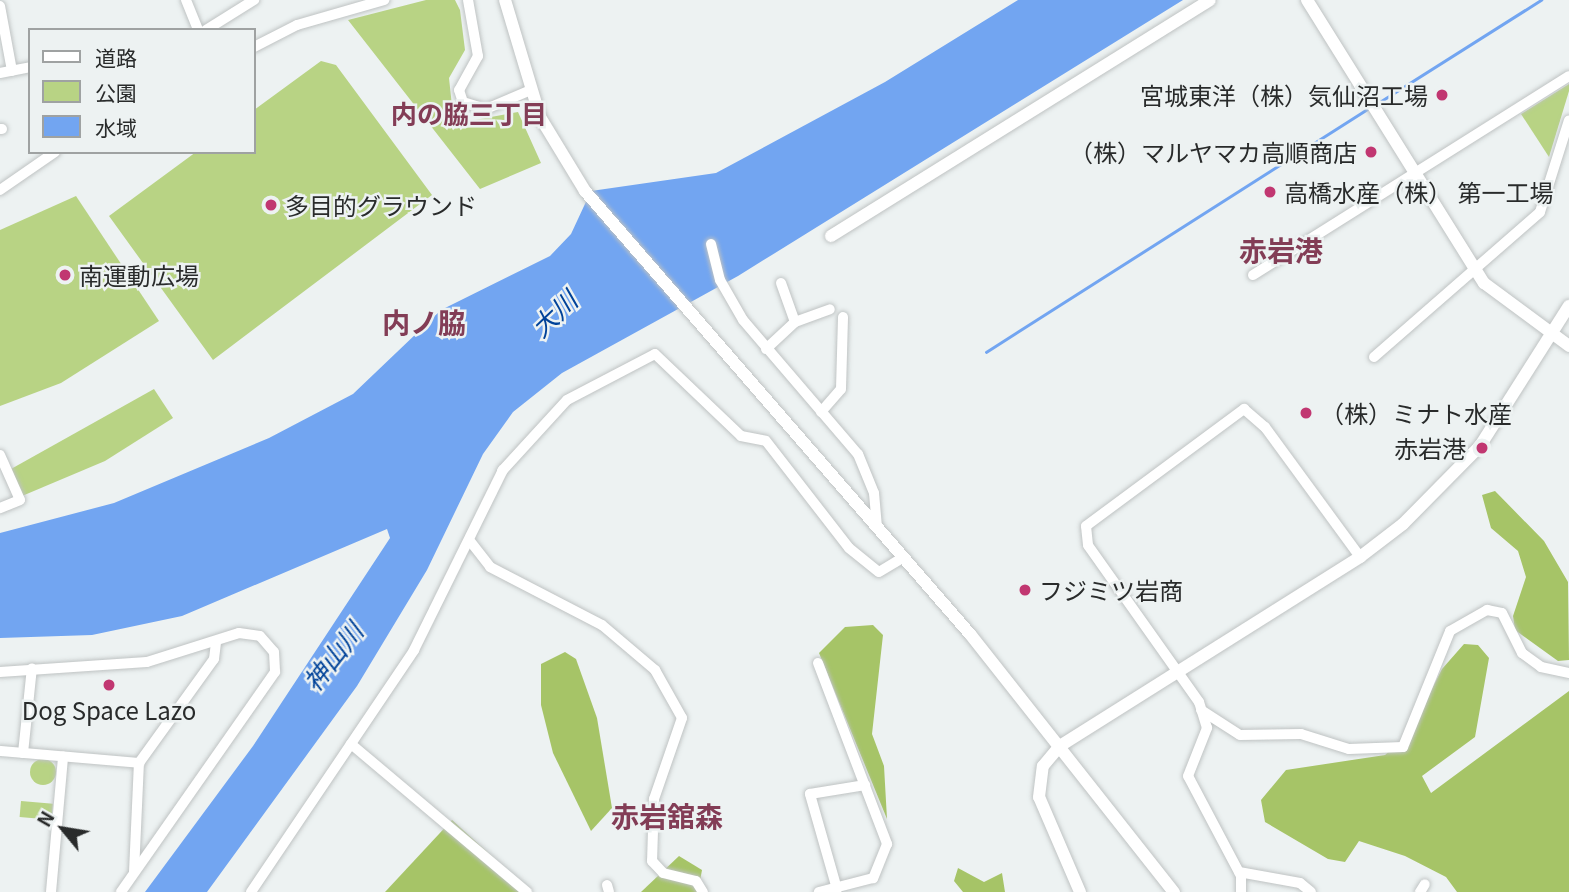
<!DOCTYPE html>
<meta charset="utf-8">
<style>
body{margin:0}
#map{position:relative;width:1569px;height:892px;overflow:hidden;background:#edf2f2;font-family:Georgia,"Noto Sans JP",serif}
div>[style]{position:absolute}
.green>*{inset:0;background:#b8d384;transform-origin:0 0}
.round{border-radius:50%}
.forest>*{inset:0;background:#a6c467}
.water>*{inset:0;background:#72a5f1}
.stream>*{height:2.5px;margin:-1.25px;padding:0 1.25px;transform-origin:1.25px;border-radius:1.25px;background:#72a5f1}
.roads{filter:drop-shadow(0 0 2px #bfc3c3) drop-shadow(0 0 2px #bfc3c3)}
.minor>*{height:10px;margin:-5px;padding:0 5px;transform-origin:5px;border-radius:5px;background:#fff}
.tertiary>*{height:12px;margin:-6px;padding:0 6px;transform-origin:6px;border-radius:6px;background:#fff}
.dots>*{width:19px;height:19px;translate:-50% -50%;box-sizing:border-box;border:4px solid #edf2f2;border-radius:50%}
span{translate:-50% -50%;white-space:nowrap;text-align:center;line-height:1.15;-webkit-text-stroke:5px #edf2f2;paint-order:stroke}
.poi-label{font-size:24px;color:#292b2b}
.right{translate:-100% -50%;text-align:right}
.left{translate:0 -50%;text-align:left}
.neighbourhood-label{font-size:26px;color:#833d56;font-weight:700}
.water-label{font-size:26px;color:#004299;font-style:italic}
.quarter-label{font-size:28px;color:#833d56;font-weight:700}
.legend{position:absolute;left:28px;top:28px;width:228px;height:126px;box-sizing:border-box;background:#edf2f2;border:2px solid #9fa2a2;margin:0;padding:9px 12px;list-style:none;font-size:21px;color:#292b2b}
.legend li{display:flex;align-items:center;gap:14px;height:35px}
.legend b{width:35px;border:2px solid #9fa2a2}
.north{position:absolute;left:28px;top:794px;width:70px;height:70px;-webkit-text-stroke:5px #edf2f2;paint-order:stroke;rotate:300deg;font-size:19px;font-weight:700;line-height:28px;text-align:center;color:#292b2b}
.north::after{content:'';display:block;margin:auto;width:24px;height:32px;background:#292b2b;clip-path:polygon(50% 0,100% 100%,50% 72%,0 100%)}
</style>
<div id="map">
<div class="green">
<i style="clip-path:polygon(426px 0,455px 0,460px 10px,465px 50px,449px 78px,452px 106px,469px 121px,518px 112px,541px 163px,480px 189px,348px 20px)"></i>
<i style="clip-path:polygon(321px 61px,336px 65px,432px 195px,213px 360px,109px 216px,196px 152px,254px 152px,254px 110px)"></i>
<i style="clip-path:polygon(1569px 84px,1569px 91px,1549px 157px,1521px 114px)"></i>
<i style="clip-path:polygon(76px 196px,159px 321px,61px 383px,0 406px,0 230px)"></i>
<i style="clip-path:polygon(154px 389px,173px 418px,105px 461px,22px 496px,11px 469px)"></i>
<i class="round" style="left:30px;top:759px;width:26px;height:26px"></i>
<i style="left:21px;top:801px;width:32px;height:16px;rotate:5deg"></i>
</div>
<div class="forest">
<i style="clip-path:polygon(1495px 491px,1544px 541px,1568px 582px,1569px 660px,1558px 661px,1515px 630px,1513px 616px,1526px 577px,1518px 551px,1491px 528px,1482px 495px)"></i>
<i style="clip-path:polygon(873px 625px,883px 635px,872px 734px,884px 766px,887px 819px,819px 653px,845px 627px)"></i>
<i style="clip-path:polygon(1464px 644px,1478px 645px,1489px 658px,1475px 737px,1422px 776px,1431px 793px,1569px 691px,1569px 892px,1457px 892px,1446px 877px,1405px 856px,1359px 841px,1345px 862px,1328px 859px,1265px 822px,1261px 800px,1286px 770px,1385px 755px,1409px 734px,1442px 669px)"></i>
<i style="clip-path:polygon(565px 652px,576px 659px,597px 718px,612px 808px,591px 831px,553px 753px,541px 705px,541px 664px)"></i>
<i style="clip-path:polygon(452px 820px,506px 869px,524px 892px,385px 892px)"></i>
<i style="clip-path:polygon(679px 856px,702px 870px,698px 892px,641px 892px)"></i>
<i style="clip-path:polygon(958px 868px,984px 882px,1002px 873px,1005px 892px,963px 892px,954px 881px)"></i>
</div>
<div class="water">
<i style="clip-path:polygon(1018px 0,1183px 0,738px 276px,562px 373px,513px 412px,483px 454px,427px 570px,357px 686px,207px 892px,145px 892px,253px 746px,390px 538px,387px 529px,182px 616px,92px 635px,0 638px,0 533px,114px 503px,269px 438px,353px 394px,441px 310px,550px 256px,571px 234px,591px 191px,716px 173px,885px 82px)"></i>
</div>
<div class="stream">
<i style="left:1378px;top:103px;width:193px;rotate:-32.3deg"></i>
<i style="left:986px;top:352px;width:454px;rotate:-32.5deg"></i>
</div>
<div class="roads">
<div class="minor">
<i style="left:186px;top:0;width:32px;rotate:68deg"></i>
<i style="left:468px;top:0;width:57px;rotate:79.9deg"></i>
<i style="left:478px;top:56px;width:39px;rotate:119deg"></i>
<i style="left:459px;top:90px;width:13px;rotate:72deg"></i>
<i style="left:463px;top:102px;width:24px;rotate:17deg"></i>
<i style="left:486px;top:109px;width:49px;rotate:-22.9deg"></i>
<i style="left:0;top:6px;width:66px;rotate:79.5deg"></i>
<i style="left:206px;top:30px;width:57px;rotate:-32deg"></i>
<i style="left:254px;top:47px;width:48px;rotate:-27.1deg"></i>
<i style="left:297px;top:25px;width:91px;rotate:-16deg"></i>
<i style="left:0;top:73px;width:31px;rotate:-11deg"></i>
<i style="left:0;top:129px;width:2px"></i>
<i style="left:0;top:190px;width:67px;rotate:-34.6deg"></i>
<i style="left:711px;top:244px;width:37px;rotate:76deg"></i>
<i style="left:720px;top:280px;width:46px;rotate:60.1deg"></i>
<i style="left:743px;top:320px;width:177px;rotate:49.4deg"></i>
<i style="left:858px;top:454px;width:42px;rotate:67.7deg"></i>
<i style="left:874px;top:493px;width:35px;rotate:85deg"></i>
<i style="left:1253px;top:275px;width:373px;rotate:-32.2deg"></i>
<i style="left:781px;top:283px;width:41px;rotate:70.3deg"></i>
<i style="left:766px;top:349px;width:40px;rotate:-43deg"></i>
<i style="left:795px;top:322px;width:37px;rotate:-20deg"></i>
<i style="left:1374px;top:357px;width:220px;rotate:-41.1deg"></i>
<i style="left:1540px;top:212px;width:96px;rotate:-72.5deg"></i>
<i style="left:821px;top:412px;width:30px;rotate:-49deg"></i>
<i style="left:841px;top:389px;width:72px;rotate:-88.4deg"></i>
<i style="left:0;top:455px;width:49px;rotate:66deg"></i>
<i style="left:20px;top:500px;width:22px;rotate:158deg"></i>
<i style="left:502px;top:471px;width:96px;rotate:-47.5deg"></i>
<i style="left:567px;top:400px;width:99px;rotate:-27.6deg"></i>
<i style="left:655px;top:354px;width:119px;rotate:43.6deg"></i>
<i style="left:741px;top:436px;width:25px;rotate:11deg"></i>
<i style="left:766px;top:441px;width:135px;rotate:52.2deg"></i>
<i style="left:849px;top:548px;width:38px;rotate:39deg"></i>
<i style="left:879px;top:572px;width:23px;rotate:-31deg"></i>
<i style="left:470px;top:541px;width:33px;rotate:52deg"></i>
<i style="left:490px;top:567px;width:126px;rotate:27.4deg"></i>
<i style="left:602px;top:625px;width:70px;rotate:40.3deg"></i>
<i style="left:655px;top:670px;width:55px;rotate:60.6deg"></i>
<i style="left:682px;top:718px;width:86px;rotate:109.1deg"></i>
<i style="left:654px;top:799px;width:62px;rotate:91.8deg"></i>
<i style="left:652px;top:861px;width:16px;rotate:47deg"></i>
<i style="left:663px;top:873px;width:34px;rotate:14deg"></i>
<i style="left:696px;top:881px;width:13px;rotate:58deg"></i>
<i style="left:818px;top:663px;width:194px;rotate:69.1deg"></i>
<i style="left:887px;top:844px;width:37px;rotate:112deg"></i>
<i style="left:873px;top:878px;width:56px;rotate:165.5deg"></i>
<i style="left:0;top:672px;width:147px;rotate:-3.9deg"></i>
<i style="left:147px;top:662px;width:96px;rotate:-17.5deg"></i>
<i style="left:239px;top:633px;width:21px;rotate:8deg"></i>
<i style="left:260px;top:636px;width:21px;rotate:49deg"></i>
<i style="left:274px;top:652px;width:20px;rotate:87deg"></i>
<i style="left:275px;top:672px;width:269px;rotate:125deg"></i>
<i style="left:1201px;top:710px;width:46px;rotate:32.7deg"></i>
<i style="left:1240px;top:735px;width:61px;rotate:-0.9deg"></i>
<i style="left:1301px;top:734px;width:50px;rotate:17.4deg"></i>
<i style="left:1349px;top:749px;width:54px;rotate:-2.1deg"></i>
<i style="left:1403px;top:747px;width:125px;rotate:-67.9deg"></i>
<i style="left:1450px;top:631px;width:43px;rotate:-29.6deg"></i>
<i style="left:1487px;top:610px;width:15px;rotate:11deg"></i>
<i style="left:1502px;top:613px;width:45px;rotate:63.4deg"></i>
<i style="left:1522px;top:653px;width:24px;rotate:36deg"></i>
<i style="left:1541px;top:667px;width:29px;rotate:12deg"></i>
<i style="left:351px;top:744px;width:230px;rotate:40.1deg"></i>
<i style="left:0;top:751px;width:140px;rotate:4.9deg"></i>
<i style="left:23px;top:753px;width:85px;rotate:-84deg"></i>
<i style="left:134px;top:872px;width:109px;rotate:-87.4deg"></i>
<i style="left:139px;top:763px;width:128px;rotate:-54.2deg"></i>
<i style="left:214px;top:659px;width:16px;rotate:-83deg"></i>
<i style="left:1239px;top:872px;width:62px;rotate:10.2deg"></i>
<i style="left:1300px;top:883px;width:14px;rotate:39deg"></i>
<i style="left:607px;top:885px;width:7px;rotate:74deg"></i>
<i style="left:837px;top:889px;width:99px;rotate:-105.9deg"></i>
<i style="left:810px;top:794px;width:56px;rotate:-9.3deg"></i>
<i style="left:51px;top:892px;width:136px;rotate:-84.9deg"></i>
<i style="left:251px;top:892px;width:292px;rotate:-56deg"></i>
<i style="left:414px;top:650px;width:201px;rotate:-63.7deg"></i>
<i style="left:1241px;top:892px;width:16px;rotate:-90deg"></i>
<i style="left:1241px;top:876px;width:113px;rotate:-117.9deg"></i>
<i style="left:1188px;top:776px;width:52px;rotate:-68.4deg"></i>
<i style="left:1207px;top:728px;width:27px;rotate:-107deg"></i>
<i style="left:1199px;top:702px;width:192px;rotate:-125.3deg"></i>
<i style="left:1088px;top:545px;width:19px;rotate:-96deg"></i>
<i style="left:1086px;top:526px;width:197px;rotate:-36.5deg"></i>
<i style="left:1244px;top:409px;width:28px;rotate:41deg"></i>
<i style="left:1265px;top:427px;width:161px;rotate:53.8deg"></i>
<i style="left:1420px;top:892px;width:9px;rotate:-58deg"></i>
</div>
<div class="tertiary">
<i style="left:505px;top:0;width:122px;rotate:73.3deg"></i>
<i style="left:540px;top:117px;width:87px;rotate:58.7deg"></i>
<i style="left:585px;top:191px;width:587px;rotate:49.01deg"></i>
<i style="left:970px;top:634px;width:329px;rotate:51.7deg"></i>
<i style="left:1307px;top:0;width:334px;rotate:58deg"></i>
<i style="left:1484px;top:283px;width:106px;rotate:36.5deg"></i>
<i style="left:831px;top:236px;width:446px;rotate:-31.9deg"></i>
<i style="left:1080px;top:892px;width:103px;rotate:-113.3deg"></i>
<i style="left:1039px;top:797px;width:31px;rotate:-83deg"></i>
<i style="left:1043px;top:766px;width:26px;rotate:-50deg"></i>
<i style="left:1060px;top:746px;width:355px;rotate:-32.2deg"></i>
<i style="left:1360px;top:557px;width:54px;rotate:-37.5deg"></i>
<i style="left:1403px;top:524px;width:110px;rotate:-45.4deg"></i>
<i style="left:1480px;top:446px;width:166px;rotate:-57.6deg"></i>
</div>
</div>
<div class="dots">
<i style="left:1442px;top:95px;background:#c13771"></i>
<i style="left:1371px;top:152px;background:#c13771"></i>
<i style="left:1270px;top:192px;background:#c13771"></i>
<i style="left:271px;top:205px;background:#c13771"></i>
<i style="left:65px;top:275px;background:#c13771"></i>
<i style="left:1306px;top:413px;background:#c13771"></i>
<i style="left:1482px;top:448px;background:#c13771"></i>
<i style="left:1025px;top:590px;background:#c13771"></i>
<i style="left:109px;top:685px;background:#c13771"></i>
</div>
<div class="poi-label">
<span class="right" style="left:1428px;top:95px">宮城東洋（株）気仙沼工場</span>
<span class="right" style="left:1357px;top:152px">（株）マルヤマカ高順商店</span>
<span class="left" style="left:1284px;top:192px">高橋水産（株） 第一工場</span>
<span class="left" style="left:285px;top:205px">多目的グラウンド</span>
<span class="left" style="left:79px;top:275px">南運動広場</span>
<span class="left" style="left:1320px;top:413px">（株）ミナト水産</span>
<span class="right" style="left:1466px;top:448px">赤岩港</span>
<span class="left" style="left:1039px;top:590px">フジミツ岩商</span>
<span style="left:109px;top:710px">Dog Space Lazo</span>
</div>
<div class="neighbourhood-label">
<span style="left:469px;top:113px">内の脇三丁目</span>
</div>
<div class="water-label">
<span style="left:553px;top:313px;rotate:-44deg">大川</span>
<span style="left:332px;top:656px;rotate:-52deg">神山川</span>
</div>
<div class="quarter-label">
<span style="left:1281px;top:249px">赤岩港</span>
<span style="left:424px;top:321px">内ノ脇</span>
<span style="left:667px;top:815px">赤岩舘森</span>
</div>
<ul class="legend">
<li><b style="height:9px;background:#fff"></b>道路</li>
<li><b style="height:19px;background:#b8d384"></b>公園</li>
<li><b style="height:19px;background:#72a5f1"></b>水域</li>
</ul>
<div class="north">N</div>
</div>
